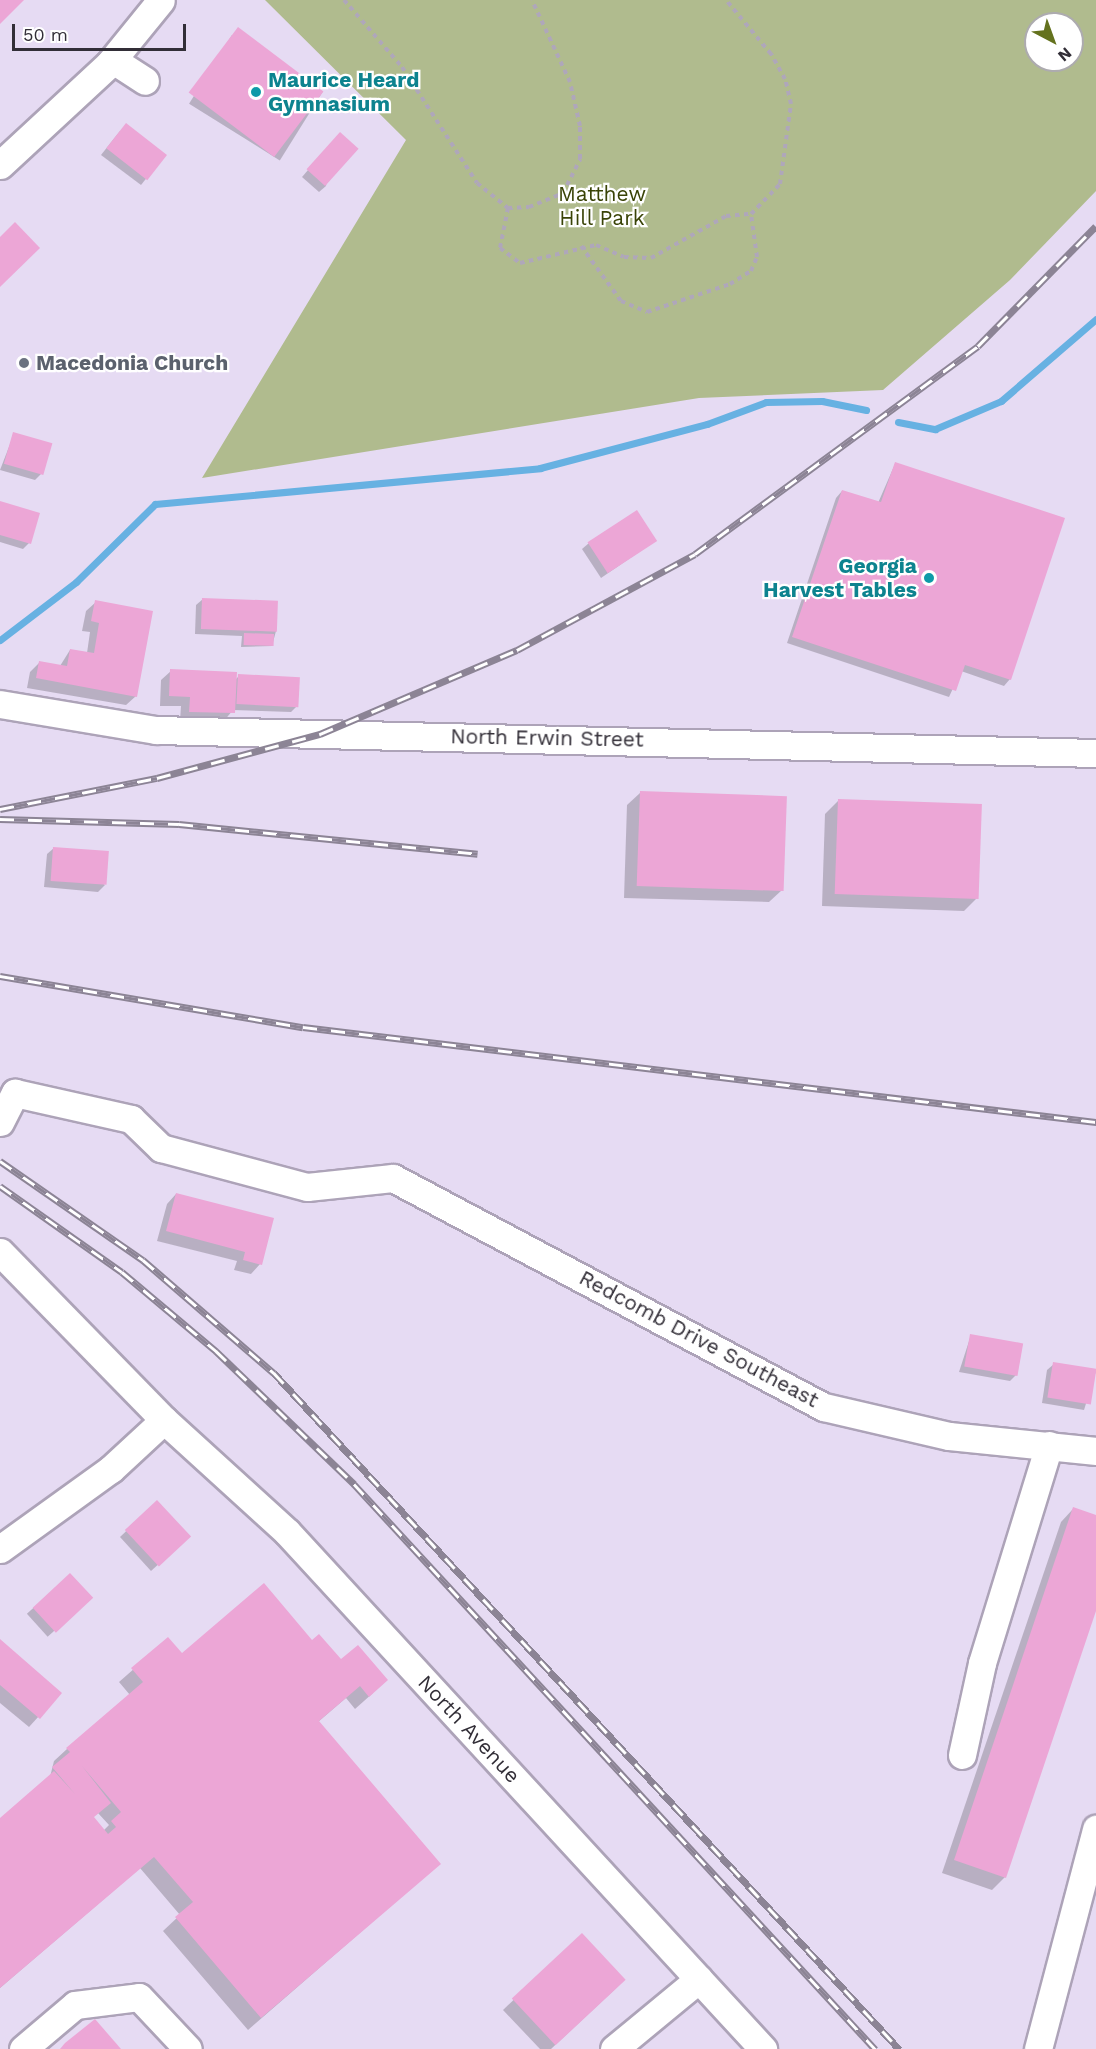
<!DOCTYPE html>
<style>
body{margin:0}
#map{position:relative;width:1096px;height:2049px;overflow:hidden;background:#e6dbf3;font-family:"Work Sans",sans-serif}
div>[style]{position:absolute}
.green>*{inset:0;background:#b0bb8e}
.shadow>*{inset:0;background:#0003;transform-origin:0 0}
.stream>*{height:7px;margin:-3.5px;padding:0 3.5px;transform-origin:3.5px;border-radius:3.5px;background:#67b1e2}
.building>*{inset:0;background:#eca6d6;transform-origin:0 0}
.path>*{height:4px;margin-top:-2px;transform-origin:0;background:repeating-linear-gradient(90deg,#afa7ba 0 4.5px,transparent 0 9px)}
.roads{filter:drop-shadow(2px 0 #ada3b8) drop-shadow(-2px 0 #ada3b8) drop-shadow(0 2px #ada3b8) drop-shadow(0 -2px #ada3b8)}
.minor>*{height:27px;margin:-13.5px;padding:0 13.5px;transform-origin:13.5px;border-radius:13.5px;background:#fff}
.rail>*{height:7px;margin-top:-3.5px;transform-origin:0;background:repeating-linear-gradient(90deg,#fff 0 14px,#8c8495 0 28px);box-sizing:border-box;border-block:2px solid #8c8495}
.dots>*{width:16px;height:16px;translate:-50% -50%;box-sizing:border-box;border:3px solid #fff;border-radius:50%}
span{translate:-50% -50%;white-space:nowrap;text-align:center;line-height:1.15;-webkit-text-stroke:4.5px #fff;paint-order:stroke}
.culture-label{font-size:21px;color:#0d838f;font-weight:700}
.left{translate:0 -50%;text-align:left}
.right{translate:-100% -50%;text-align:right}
.park-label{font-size:21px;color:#394306}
.worship-label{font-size:21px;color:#5b616d;font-weight:700}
.street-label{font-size:21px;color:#322e37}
.north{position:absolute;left:1024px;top:12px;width:60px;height:60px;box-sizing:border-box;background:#fff;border:2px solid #adabaf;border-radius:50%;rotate:139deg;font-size:16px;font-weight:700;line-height:24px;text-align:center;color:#322e37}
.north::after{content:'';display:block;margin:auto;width:21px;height:27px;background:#64721e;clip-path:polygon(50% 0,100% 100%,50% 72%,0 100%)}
.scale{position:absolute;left:12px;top:24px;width:174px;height:27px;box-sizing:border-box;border:3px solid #322e37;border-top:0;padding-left:8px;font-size:18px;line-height:21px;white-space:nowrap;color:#322e37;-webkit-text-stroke:4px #fff;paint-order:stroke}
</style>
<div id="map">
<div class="green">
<div style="clip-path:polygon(evenodd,265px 0,1096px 0,1096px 191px,1010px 280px,883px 390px,699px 398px,202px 478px,406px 140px,265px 0,1036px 24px,1072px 24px,1072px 60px,1036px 60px,1036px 24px)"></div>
</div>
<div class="shadow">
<div style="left:232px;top:35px;width:107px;height:81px;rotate:32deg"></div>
<div style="clip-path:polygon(120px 131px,165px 155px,141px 185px,101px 155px)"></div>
<div style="clip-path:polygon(334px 140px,326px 186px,319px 192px,302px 177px)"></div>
<div style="clip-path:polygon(14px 434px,41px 474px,35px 480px,0 470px)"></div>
<div style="clip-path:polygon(895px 464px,1010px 679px,1004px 686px,961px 671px,949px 697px,787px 643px,836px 498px,842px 491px,878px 503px)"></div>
<div style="clip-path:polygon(0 503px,29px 543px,23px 549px,0 542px)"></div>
<div style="clip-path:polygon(655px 541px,601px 578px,582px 549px,589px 543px)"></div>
<div style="clip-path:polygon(203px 599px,276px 631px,272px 646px,241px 647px,242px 636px,195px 634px,196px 605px)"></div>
<div style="clip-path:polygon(96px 602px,136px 696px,126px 705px,27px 688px,30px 672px,39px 663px,60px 666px,70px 650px,87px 653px,90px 632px,82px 631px,86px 611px)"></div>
<div style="clip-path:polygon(171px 671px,235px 680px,239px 676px,297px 706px,291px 712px,233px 710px,223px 722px,180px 721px,181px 706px,160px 706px,161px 680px)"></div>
<div style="clip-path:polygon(640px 793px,782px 890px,769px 902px,624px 898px,627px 805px)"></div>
<div style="clip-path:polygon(838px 801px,977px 898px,964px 911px,822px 906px,825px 814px)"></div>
<div style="clip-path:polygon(54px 848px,105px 885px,98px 892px,44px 887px,47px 854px)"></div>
<div style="clip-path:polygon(176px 1194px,260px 1264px,251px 1274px,234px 1270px,237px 1261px,157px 1241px,167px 1204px)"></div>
<div style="clip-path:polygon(971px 1335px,1016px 1375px,1010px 1381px,959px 1372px)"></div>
<div style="clip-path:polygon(1054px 1364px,1096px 1371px,1084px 1410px,1042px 1403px,1047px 1370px)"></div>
<div style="clip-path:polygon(157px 1502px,183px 1542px,151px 1571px,120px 1537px)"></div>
<div style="clip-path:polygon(1073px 1509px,1096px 1516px,1096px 1606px,1005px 1877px,992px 1890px,942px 1873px,1061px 1522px)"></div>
<div style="left:70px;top:1575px;width:31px;height:58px;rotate:48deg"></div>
<div style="clip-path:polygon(evenodd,168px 1639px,182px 1655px,312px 1642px,341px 1661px,373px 1693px,355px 1709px,346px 1698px,318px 1722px,439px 1864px,248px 2030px,163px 1931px,180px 1915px,140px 1868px,0 1988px,0 1820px,50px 1777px,54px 1761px,67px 1749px,130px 1695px,119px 1682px,168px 1639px,98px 1813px,109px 1825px,103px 1831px,92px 1818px,98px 1813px)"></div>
<div style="clip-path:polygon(0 1641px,60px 1693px,29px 1727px,0 1703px)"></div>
<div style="clip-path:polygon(582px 1935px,614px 1990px,551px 2049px,540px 2049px,503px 2010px)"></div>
</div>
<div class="stream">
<div style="left:898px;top:422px;width:38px;rotate:11deg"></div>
<div style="left:935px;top:429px;width:72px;rotate:-23deg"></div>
<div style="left:1001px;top:401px;width:125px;rotate:-40.8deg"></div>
<div style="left:0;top:640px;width:96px;rotate:-37.3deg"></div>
<div style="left:76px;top:582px;width:111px;rotate:-44.6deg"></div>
<div style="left:155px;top:504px;width:387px;rotate:-5.3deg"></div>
<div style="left:540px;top:468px;width:173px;rotate:-14.8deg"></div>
<div style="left:707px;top:424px;width:63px;rotate:-20.4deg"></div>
<div style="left:766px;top:402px;width:56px;rotate:-1deg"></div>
<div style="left:822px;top:401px;width:45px;rotate:11.6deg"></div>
</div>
<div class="building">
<div style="clip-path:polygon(0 0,24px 0,0 24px)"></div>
<div style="left:238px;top:27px;width:107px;height:82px;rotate:37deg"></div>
<div style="left:126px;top:123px;width:52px;height:32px;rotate:38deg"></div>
<div style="left:340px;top:132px;width:25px;height:50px;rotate:42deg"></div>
<div style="clip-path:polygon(15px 222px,40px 248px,0 287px,0 237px)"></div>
<div style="left:13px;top:432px;width:41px;height:33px;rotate:16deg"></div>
<div style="clip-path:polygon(895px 462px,1065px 518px,1011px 680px,965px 665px,956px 691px,792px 637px,842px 490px,881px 502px)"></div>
<div style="clip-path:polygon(0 501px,40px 513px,31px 544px,0 535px)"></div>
<div style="left:637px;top:510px;width:37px;height:59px;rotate:57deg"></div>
<div style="left:202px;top:598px;width:76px;height:31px;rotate:2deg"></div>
<div style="clip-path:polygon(95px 600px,153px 611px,137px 697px,36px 678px,39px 661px,67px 666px,70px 649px,94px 653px,99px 623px,91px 621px)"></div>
<div style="left:244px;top:633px;width:30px;height:12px;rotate:2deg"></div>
<div style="clip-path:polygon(170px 669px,237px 672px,235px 713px,189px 712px,190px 697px,169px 696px)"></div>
<div style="left:238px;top:674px;width:62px;height:30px;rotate:3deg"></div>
<div style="left:640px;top:791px;width:147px;height:95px;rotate:2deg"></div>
<div style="left:838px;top:799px;width:144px;height:95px;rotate:2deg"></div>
<div style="left:53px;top:847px;width:56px;height:34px;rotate:4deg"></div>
<div style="clip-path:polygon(176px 1193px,274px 1218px,262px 1265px,243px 1260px,245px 1252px,166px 1231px)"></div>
<div style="left:970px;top:1334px;width:54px;height:33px;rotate:10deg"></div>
<div style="left:1053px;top:1362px;width:44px;height:36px;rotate:9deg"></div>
<div style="left:157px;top:1500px;width:50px;height:44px;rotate:47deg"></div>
<div style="clip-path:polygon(1073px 1507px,1096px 1515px,1096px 1611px,1006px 1878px,954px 1860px)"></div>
<div style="left:70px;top:1573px;width:34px;height:51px;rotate:47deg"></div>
<div style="clip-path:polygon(evenodd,264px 1583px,312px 1640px,319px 1634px,341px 1659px,358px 1645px,388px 1680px,369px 1697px,360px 1686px,319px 1721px,441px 1864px,261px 2018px,175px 1917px,193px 1902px,154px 1857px,0 1988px,0 1818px,54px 1771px,75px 1794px,52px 1767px,70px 1752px,66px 1748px,143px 1682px,131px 1668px,168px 1637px,182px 1653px,264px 1583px,82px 1766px,121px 1812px,111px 1821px,116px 1827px,108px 1834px,94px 1817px,111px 1803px,82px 1766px)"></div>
<div style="clip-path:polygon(0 1639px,62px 1693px,40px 1719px,0 1685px)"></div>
<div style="left:582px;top:1933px;width:64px;height:96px;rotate:47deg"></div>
<div style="clip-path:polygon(95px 2019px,121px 2049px,60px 2049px,65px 2043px)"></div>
</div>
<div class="path">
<div style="left:344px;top:0;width:89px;rotate:49.1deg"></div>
<div style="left:402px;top:67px;width:138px;rotate:57.1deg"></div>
<div style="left:477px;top:183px;width:40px;rotate:39deg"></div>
<div style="left:508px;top:208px;width:21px;rotate:-3deg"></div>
<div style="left:529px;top:207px;width:37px;rotate:-22deg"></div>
<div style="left:563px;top:193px;width:38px;rotate:-63deg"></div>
<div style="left:580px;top:159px;width:33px;rotate:-90deg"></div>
<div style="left:580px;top:126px;width:45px;rotate:-102.8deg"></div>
<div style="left:570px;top:82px;width:90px;rotate:-114.9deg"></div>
<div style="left:508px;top:208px;width:41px;rotate:101.3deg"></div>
<div style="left:500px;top:248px;width:25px;rotate:37deg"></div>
<div style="left:520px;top:263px;width:78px;rotate:-13.3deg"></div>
<div style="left:596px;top:245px;width:30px;rotate:23deg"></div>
<div style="left:624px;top:257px;width:27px;rotate:2deg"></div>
<div style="left:651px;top:258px;width:86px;rotate:-29.2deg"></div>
<div style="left:726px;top:216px;width:25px;rotate:-5deg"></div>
<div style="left:581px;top:246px;width:68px;rotate:54deg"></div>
<div style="left:621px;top:301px;width:28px;rotate:23deg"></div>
<div style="left:647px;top:312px;width:88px;rotate:-18.6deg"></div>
<div style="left:730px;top:284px;width:25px;rotate:-32deg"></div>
<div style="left:751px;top:271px;width:15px;rotate:-67deg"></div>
<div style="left:757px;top:257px;width:43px;rotate:-97.9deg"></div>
<div style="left:751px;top:214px;width:42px;rotate:-46deg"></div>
<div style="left:780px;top:184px;width:81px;rotate:-82.2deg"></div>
<div style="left:791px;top:104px;width:26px;rotate:-103deg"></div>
<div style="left:785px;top:79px;width:29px;rotate:-119deg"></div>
<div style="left:771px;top:54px;width:70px;rotate:-129.8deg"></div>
</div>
<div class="roads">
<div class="minor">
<div style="left:113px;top:60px;width:38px;rotate:33deg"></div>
<div style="left:0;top:165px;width:149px;rotate:-42.8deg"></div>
<div style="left:109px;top:64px;width:82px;rotate:-50.9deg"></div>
<div style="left:0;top:704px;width:158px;rotate:9.5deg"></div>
<div style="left:156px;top:730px;width:940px;rotate:1.4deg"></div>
<div style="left:0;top:1122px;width:33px;rotate:-63deg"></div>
<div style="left:15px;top:1093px;width:119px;rotate:12.6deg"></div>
<div style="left:131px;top:1119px;width:42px;rotate:44deg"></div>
<div style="left:161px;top:1148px;width:151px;rotate:15deg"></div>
<div style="left:307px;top:1187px;width:86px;rotate:-6deg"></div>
<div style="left:393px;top:1178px;width:488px;rotate:28deg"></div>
<div style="left:824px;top:1407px;width:128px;rotate:13.1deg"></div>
<div style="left:949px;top:1436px;width:148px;rotate:5.8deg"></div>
<div style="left:0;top:1252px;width:235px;rotate:45.7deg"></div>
<div style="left:164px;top:1420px;width:166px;rotate:42.3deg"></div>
<div style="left:287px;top:1532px;width:703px;rotate:47.36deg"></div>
<div style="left:0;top:1549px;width:137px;rotate:-35.8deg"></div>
<div style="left:111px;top:1469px;width:72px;rotate:-42.8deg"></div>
<div style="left:962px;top:1755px;width:94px;rotate:-77.7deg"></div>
<div style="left:982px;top:1663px;width:228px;rotate:-72.9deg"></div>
<div style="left:23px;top:2049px;width:68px;rotate:-40.2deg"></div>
<div style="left:75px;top:2005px;width:64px;rotate:-7.1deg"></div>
<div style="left:139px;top:1997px;width:71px;rotate:46.7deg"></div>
<div style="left:614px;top:2049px;width:110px;rotate:-39.5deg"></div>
<div style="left:1038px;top:2049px;width:228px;rotate:-75.2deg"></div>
</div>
</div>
<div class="rail">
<div style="left:0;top:809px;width:160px;rotate:-11.2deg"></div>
<div style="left:157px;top:778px;width:169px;rotate:-15.1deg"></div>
<div style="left:320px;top:734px;width:214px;rotate:-23.1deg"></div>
<div style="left:517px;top:650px;width:202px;rotate:-28.3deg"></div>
<div style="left:695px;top:554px;width:351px;rotate:-36.3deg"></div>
<div style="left:978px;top:346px;width:168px;rotate:-45.5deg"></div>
<div style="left:0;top:819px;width:179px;rotate:1.6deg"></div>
<div style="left:179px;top:824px;width:300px;rotate:5.7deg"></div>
<div style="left:0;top:976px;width:307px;rotate:9.6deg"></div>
<div style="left:303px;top:1027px;width:799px;rotate:6.83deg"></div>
<div style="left:0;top:1161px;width:174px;rotate:34.7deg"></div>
<div style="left:143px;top:1260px;width:173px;rotate:40.8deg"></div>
<div style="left:274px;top:1373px;width:921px;rotate:47.24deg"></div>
<div style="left:0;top:1186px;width:149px;rotate:35.2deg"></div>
<div style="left:122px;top:1272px;width:123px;rotate:40deg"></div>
<div style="left:216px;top:1351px;width:192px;rotate:43.9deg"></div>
<div style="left:354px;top:1484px;width:769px;rotate:47.32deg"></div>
</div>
<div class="dots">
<div style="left:256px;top:92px;background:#0f9aa8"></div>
<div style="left:24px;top:363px;background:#6b7280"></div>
<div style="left:929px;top:578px;background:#0f9aa8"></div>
</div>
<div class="culture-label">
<span class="left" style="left:268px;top:92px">Maurice Heard<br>Gymnasium</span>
<span class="right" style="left:917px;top:578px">Georgia<br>Harvest Tables</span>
</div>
<div class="park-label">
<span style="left:602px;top:206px">Matthew<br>Hill Park</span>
</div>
<div class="worship-label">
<span class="left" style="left:36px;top:363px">Macedonia Church</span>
</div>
<div class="street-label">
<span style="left:547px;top:738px;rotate:1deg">North Erwin Street</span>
<span style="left:699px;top:1339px;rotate:28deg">Redcomb Drive Southeast</span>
<span style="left:469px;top:1729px;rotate:47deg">North Avenue</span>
</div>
<div class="north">N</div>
<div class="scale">50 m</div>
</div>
